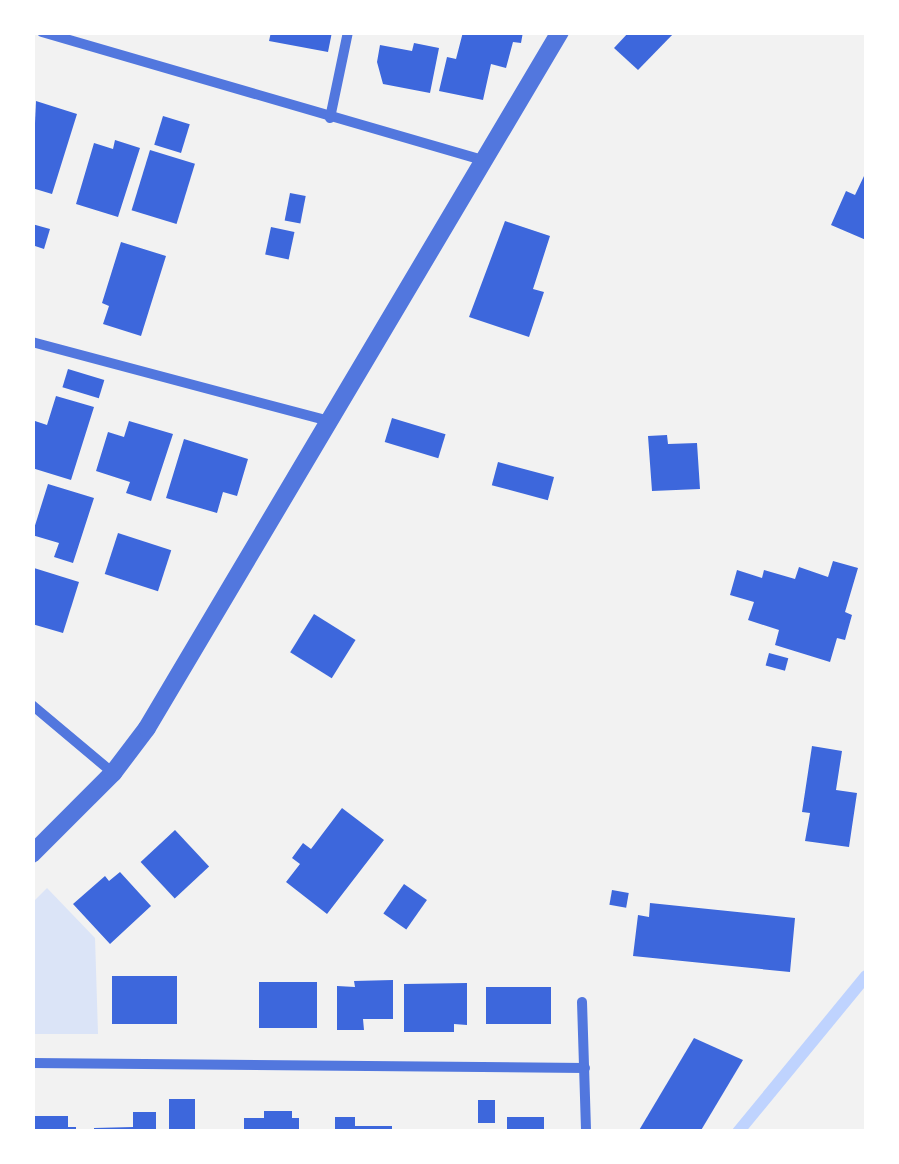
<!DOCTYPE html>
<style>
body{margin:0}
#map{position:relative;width:899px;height:1164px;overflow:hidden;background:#f2f2f2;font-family:Lato,sans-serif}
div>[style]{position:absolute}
.green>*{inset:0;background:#dbe4f7}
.stream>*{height:12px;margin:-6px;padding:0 6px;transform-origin:6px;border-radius:6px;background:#bfd3fe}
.building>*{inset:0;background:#3d67dc;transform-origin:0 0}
.minor>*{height:10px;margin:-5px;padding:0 5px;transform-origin:5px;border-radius:5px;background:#5277de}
.tertiary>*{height:18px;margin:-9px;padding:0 9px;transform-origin:9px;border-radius:9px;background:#5277de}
span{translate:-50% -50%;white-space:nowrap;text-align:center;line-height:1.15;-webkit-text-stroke:10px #fff;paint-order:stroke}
.frame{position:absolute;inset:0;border:35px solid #fff;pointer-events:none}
</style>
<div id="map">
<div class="green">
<div style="clip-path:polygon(47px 888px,95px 938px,98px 1034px,33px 1034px,33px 902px)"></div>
</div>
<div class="stream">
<div style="left:738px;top:1132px;width:202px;rotate:-50.6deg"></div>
</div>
<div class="building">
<div style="clip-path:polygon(271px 32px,332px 32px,328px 52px,269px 41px)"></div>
<div style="clip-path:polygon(463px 32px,523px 32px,521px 43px,513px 42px,506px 68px,491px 64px,483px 100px,439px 91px,447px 57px,456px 59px)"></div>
<div style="clip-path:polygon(629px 32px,675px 32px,638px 70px,614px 48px)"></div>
<div style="clip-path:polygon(414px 43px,439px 48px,430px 93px,383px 84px,377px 62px,380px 45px,412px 51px)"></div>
<div style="clip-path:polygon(36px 101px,77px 114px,52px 194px,32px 188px)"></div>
<div style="left:163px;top:116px;width:28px;height:30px;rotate:17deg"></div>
<div style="clip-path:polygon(115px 140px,140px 148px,118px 217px,76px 204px,94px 143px,113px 149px)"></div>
<div style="left:150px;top:150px;width:47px;height:63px;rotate:17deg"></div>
<div style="clip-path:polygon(864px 176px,866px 177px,866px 240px,831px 225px,846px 191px,855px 195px)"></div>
<div style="left:290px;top:193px;width:16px;height:28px;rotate:11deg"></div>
<div style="clip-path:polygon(505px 221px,550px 236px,533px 289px,544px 292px,529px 337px,469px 317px)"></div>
<div style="clip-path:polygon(32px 224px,50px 229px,44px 249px,32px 245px)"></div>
<div style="left:271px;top:227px;width:24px;height:28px;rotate:12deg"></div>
<div style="clip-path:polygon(121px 242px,166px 256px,141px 336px,103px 324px,109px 306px,102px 303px)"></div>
<div style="left:68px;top:369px;width:38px;height:19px;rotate:17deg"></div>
<div style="clip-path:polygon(56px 396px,94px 407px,71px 480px,32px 468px,32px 420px,47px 425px)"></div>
<div style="left:392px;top:418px;width:56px;height:25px;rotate:17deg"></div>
<div style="clip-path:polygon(129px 421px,173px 434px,151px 501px,126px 493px,130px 482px,96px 471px,108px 432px,124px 437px)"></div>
<div style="clip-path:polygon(667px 435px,668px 444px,697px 443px,700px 489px,652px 491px,648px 436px)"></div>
<div style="clip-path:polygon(184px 439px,248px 459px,237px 496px,223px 492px,217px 513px,166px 498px)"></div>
<div style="left:498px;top:462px;width:58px;height:24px;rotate:15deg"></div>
<div style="clip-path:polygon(48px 484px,94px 498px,73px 563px,54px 557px,59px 543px,32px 535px)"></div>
<div style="left:118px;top:533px;width:56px;height:43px;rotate:18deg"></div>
<div style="clip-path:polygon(833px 561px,858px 568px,845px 612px,852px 615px,845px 640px,837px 638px,830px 662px,775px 645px,779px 630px,748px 620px,754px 602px,730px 595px,737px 570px,762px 578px,764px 570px,795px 579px,799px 567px,828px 577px)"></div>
<div style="clip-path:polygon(34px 568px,79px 582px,63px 633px,32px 624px)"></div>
<div style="left:314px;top:614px;width:49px;height:45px;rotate:32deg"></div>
<div style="left:769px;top:653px;width:20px;height:13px;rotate:15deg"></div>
<div style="clip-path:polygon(812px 746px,842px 751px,836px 790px,857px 793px,849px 847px,805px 841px,810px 813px,802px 812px)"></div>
<div style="clip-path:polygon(342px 808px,384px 840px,327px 914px,286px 882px,300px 864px,292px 858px,303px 843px,311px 849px)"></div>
<div style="left:175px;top:830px;width:50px;height:47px;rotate:47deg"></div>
<div style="clip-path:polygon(120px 872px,151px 906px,110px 944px,73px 904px,105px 876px,109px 881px)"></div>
<div style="left:404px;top:884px;width:28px;height:36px;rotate:35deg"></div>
<div style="left:612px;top:890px;width:17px;height:15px;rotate:10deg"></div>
<div style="clip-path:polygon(650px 903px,795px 918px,790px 972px,633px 956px,638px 915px,649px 917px)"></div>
<div style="left:112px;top:976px;width:65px;height:48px"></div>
<div style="clip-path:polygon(393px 980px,393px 1019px,363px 1019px,364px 1030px,337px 1030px,337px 986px,355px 987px,354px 981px)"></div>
<div style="left:259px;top:982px;width:58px;height:46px"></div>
<div style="clip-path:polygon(467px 983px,467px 1025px,454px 1024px,454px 1032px,404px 1032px,404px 984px)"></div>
<div style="left:551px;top:987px;width:37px;height:65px;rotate:90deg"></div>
<div style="clip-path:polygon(694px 1038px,743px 1060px,700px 1132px,638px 1132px)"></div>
<div style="left:169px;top:1099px;width:26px;height:33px"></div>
<div style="left:478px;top:1100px;width:17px;height:23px"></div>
<div style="clip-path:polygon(264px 1111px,292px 1111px,292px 1118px,299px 1118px,299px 1132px,244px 1132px,244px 1118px,264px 1118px)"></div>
<div style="clip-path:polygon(133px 1112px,156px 1112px,156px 1132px,94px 1132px,94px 1128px,133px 1127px)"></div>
<div style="clip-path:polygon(32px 1116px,68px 1116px,68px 1127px,76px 1127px,76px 1132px,32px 1132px)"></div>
<div style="clip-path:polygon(335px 1117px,355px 1117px,355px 1126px,392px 1126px,392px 1132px,335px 1132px)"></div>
<div style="left:507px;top:1117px;width:37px;height:15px"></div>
</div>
<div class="minor">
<div style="left:42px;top:32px;width:460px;rotate:16.2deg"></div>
<div style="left:330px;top:118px;width:88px;rotate:-78.2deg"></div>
<div style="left:32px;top:342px;width:307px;rotate:14.9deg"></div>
<div style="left:32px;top:705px;width:106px;rotate:40deg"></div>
<div style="left:582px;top:1002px;width:130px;rotate:88.2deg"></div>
<div style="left:32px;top:1063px;width:553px;rotate:0.52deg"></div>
</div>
<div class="tertiary">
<div style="left:32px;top:854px;width:115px;rotate:-45deg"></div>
<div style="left:113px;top:773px;width:56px;rotate:-52.9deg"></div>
<div style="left:147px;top:728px;width:809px;rotate:-59.32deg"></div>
</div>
<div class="frame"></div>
</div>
